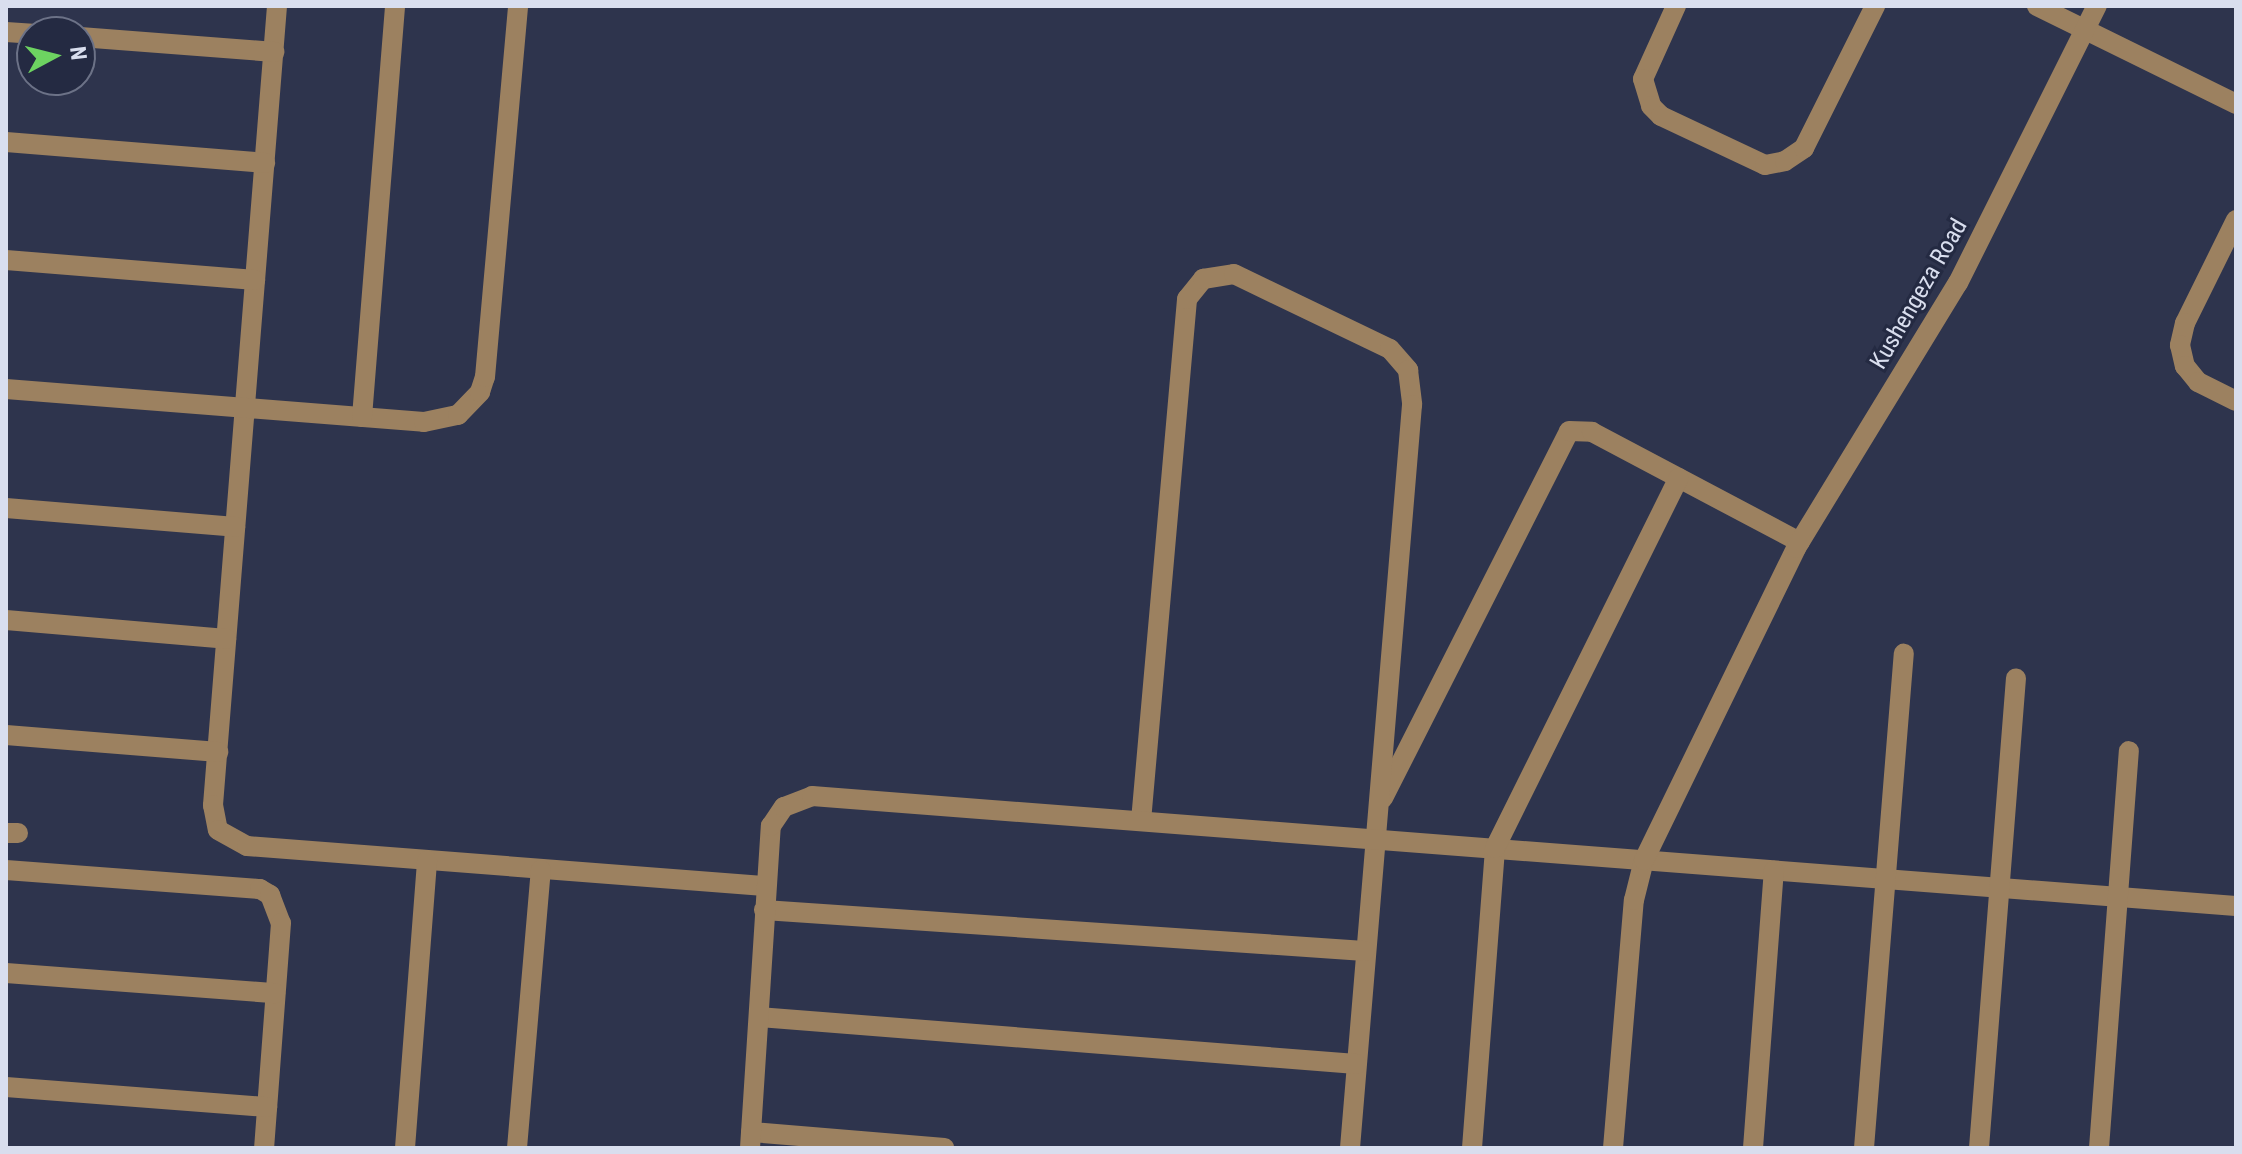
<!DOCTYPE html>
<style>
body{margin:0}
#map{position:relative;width:2242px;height:1154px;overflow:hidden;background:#2e344d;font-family:"Roboto Condensed",sans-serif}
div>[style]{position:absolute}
.minor>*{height:20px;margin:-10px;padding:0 10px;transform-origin:10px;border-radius:10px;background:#9c8160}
span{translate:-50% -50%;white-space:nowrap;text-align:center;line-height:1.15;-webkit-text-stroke:6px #242a42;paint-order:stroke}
.street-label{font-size:24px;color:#d9deee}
.frame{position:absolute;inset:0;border:8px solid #d9deee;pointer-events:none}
.north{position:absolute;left:16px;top:16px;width:80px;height:80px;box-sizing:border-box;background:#242a42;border:2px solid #6c7287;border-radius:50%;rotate:83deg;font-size:22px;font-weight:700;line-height:32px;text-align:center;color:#d9deee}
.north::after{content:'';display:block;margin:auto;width:28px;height:36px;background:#6dd361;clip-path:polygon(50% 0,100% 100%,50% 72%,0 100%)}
</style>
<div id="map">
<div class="minor">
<div style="left:277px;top:6px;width:802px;rotate:94.58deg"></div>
<div style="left:213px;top:805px;width:25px;rotate:79deg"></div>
<div style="left:218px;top:830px;width:33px;rotate:29deg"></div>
<div style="left:247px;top:846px;width:519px;rotate:4.42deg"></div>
<div style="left:1676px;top:6px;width:80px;rotate:114.3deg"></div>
<div style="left:1643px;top:79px;width:28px;rotate:73deg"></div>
<div style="left:1651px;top:106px;width:14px;rotate:45deg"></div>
<div style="left:1661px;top:116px;width:115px;rotate:25.2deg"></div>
<div style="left:1765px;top:165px;width:20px;rotate:-11deg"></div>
<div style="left:1785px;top:161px;width:23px;rotate:-34deg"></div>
<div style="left:1804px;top:148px;width:159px;rotate:-63.4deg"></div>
<div style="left:2037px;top:6px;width:222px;rotate:26.2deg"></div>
<div style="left:6px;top:32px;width:26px;rotate:4deg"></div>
<div style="left:80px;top:37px;width:195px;rotate:4.4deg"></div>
<div style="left:6px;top:142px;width:260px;rotate:4.6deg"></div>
<div style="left:2236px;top:220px;width:115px;rotate:116.3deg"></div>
<div style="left:2185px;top:323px;width:23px;rotate:103deg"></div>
<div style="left:2180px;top:345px;width:22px;rotate:77deg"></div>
<div style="left:2185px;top:366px;width:21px;rotate:51deg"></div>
<div style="left:2198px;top:382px;width:42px;rotate:26.6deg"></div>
<div style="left:6px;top:260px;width:250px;rotate:4.6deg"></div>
<div style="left:6px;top:389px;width:419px;rotate:4.5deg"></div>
<div style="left:424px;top:422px;width:35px;rotate:-12deg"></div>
<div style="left:458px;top:415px;width:32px;rotate:-46deg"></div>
<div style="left:480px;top:392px;width:16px;rotate:-72deg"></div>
<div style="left:485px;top:377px;width:372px;rotate:-84.9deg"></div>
<div style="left:362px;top:417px;width:412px;rotate:-85.4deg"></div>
<div style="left:6px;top:508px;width:230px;rotate:4.7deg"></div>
<div style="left:6px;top:620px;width:221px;rotate:4.9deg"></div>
<div style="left:6px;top:735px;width:213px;rotate:4.6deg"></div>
<div style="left:1383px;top:798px;width:411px;rotate:-63.1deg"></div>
<div style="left:1569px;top:431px;width:23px;rotate:2deg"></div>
<div style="left:1592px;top:432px;width:235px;rotate:27.9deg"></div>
<div style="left:1141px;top:821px;width:524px;rotate:-84.96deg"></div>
<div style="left:1187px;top:299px;width:26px;rotate:-51deg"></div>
<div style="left:1203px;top:279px;width:31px;rotate:-9deg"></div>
<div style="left:1234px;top:274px;width:173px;rotate:25.7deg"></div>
<div style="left:1390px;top:349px;width:28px;rotate:49deg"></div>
<div style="left:1408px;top:370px;width:35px;rotate:83deg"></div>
<div style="left:1412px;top:405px;width:746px;rotate:94.77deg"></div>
<div style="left:6px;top:833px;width:12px"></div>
<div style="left:6px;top:870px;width:255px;rotate:4.3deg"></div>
<div style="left:260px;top:889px;width:12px;rotate:31deg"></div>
<div style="left:270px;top:895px;width:30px;rotate:69deg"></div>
<div style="left:281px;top:923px;width:226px;rotate:94.3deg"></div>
<div style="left:764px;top:910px;width:602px;rotate:3.9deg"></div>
<div style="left:6px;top:973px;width:270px;rotate:4.3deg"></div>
<div style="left:760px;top:1017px;width:598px;rotate:4.51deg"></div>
<div style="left:6px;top:1087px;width:262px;rotate:4.4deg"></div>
<div style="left:751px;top:1132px;width:194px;rotate:4.7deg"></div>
<div style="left:405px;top:1148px;width:288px;rotate:-85.6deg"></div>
<div style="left:517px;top:1148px;width:279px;rotate:-85.1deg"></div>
<div style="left:750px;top:1148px;width:323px;rotate:-86.3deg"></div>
<div style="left:771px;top:826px;width:23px;rotate:-56deg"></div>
<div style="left:784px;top:807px;width:30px;rotate:-21deg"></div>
<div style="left:812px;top:796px;width:1428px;rotate:4.42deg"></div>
<div style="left:1472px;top:1148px;width:301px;rotate:-85.6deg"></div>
<div style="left:1495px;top:848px;width:413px;rotate:-63.6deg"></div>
<div style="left:1613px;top:1148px;width:249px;rotate:-85.2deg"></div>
<div style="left:1634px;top:900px;width:41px;rotate:-76deg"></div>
<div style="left:1644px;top:860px;width:347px;rotate:-64deg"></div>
<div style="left:1796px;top:548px;width:311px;rotate:-58.6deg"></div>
<div style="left:1958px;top:283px;width:310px;rotate:-63.4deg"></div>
<div style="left:1753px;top:1148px;width:278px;rotate:-85.7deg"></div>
<div style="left:1864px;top:1148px;width:496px;rotate:-85.4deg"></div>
<div style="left:1979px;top:1148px;width:471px;rotate:-85.5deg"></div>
<div style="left:2099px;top:1148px;width:398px;rotate:-85.7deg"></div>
</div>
<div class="street-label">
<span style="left:1919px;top:294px;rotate:-60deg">Kushengeza Road</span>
</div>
<div class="frame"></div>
<div class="north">N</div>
</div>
